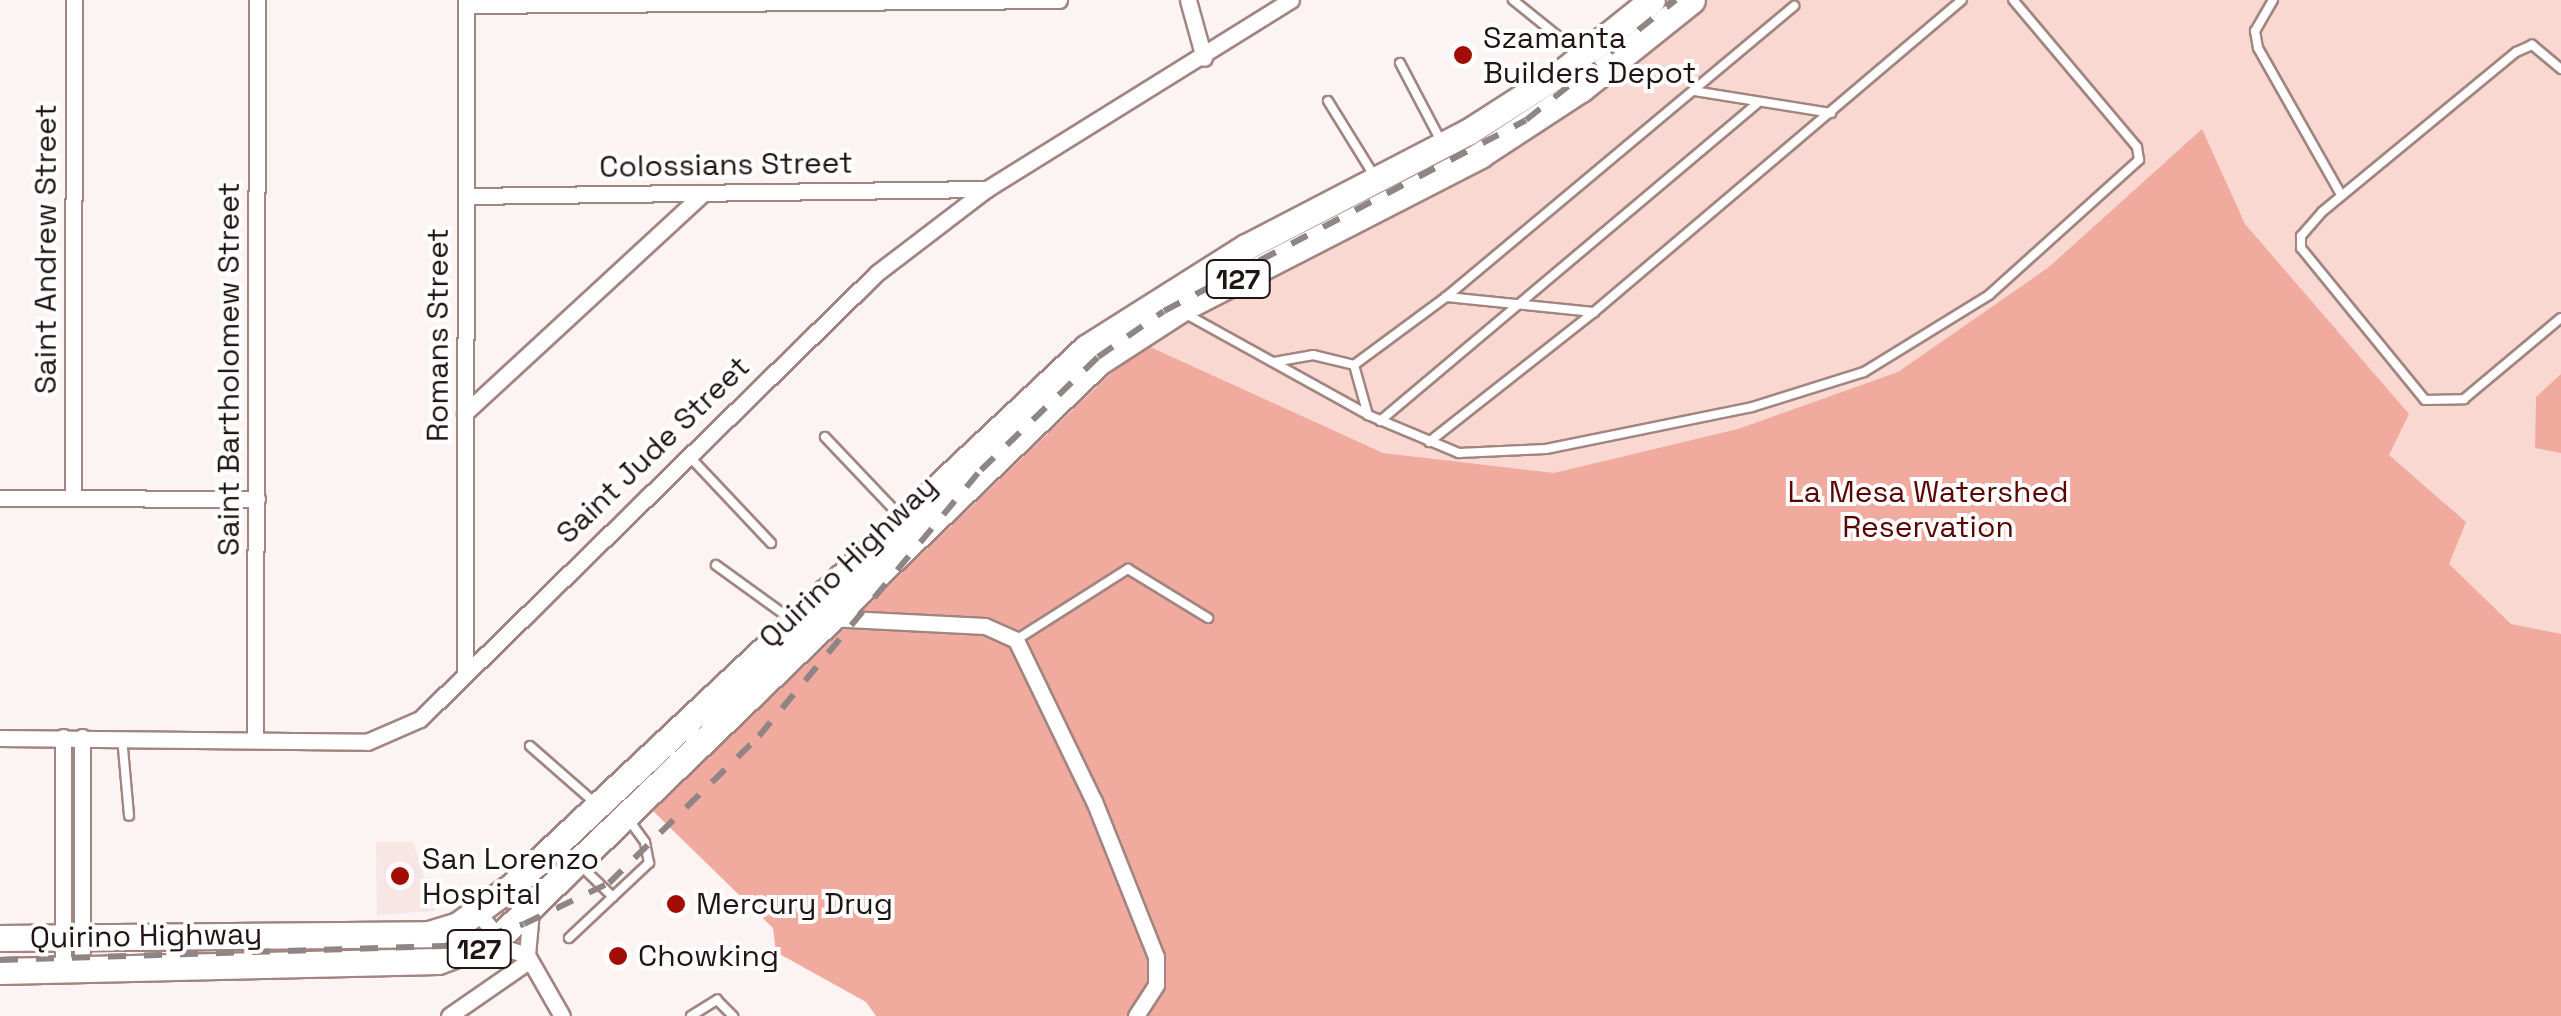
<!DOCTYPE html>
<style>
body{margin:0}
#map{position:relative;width:2561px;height:1016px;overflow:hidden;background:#fbf4f3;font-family:"Space Grotesk",sans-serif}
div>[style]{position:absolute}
.built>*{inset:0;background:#f7e6e3}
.green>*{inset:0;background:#fad8d2}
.forest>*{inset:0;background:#f1aa9e}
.roads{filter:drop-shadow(2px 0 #a28580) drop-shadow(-2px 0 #a28580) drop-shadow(0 2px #a28580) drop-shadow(0 -2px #a28580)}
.lane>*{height:8px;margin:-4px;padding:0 4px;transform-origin:4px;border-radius:4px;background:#fff}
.street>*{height:15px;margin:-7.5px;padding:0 7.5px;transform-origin:7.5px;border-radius:7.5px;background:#fff}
.primary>*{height:25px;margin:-12.5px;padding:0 12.5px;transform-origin:12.5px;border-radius:12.5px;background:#fff}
.rail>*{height:6px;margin-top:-3px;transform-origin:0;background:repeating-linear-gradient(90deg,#8e8584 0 18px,transparent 0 36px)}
.dots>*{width:28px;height:28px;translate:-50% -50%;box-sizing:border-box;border:5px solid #fff;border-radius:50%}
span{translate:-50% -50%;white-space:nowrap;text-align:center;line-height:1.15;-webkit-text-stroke:8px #fff;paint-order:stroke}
.shield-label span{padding:2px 8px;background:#fff;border:2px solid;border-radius:8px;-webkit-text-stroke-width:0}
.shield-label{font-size:28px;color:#201513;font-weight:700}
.poi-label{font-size:30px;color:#201513}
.left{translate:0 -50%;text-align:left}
.street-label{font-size:30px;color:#201513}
.park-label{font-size:30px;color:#5a0502}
</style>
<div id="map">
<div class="built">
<div style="clip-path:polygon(376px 842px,413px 842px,435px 911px,377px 915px)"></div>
</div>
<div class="green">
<div style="clip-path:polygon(1692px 0,2561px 0,2561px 1016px,972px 617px,832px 623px,1099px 362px,1480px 155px)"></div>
</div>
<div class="forest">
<div style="clip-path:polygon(2202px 129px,2245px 224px,2409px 414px,2389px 455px,2466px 522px,2449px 564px,2511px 624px,2561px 634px,2561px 1016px,876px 1016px,866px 1002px,776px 952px,773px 928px,653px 811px,1122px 363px,1148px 346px,1383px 453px,1554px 473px,1738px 429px,1898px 372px,2049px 267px)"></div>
<div style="clip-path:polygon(2561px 374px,2561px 453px,2535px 448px,2536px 397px)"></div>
</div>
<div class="roads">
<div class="lane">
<div style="left:1513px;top:0;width:85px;rotate:38.8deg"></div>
<div style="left:2273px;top:0;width:36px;rotate:120deg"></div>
<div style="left:2255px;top:31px;width:17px;rotate:80deg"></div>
<div style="left:2258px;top:48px;width:169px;rotate:60.5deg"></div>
<div style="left:1400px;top:63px;width:90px;rotate:62.3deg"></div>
<div style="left:2561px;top:69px;width:38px;rotate:-140deg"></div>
<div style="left:2532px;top:45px;width:17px;rotate:156deg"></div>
<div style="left:2516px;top:52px;width:251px;rotate:140.5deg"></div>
<div style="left:2322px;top:212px;width:32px;rotate:131deg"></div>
<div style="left:2301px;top:236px;width:12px;rotate:90deg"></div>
<div style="left:2301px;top:248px;width:196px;rotate:50.8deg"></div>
<div style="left:2425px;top:400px;width:39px;rotate:-1deg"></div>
<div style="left:2464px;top:399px;width:126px;rotate:-39.9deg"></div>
<div style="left:1694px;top:91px;width:139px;rotate:9.1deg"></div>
<div style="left:1328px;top:101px;width:86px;rotate:58.3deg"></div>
<div style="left:1446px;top:297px;width:149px;rotate:5.8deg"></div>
<div style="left:1186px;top:314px;width:208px;rotate:29deg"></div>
<div style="left:1368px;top:415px;width:99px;rotate:22.7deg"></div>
<div style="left:1459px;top:453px;width:87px;rotate:-2.6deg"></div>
<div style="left:1546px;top:449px;width:210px;rotate:-11.5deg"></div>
<div style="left:1752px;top:407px;width:117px;rotate:-17.4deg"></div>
<div style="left:1864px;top:372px;width:147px;rotate:-31.6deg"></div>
<div style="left:1989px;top:295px;width:202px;rotate:-42deg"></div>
<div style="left:2139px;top:160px;width:13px;rotate:-99deg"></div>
<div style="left:2137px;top:147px;width:192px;rotate:-130.1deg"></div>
<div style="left:1274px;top:362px;width:40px;rotate:-10deg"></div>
<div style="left:1313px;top:355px;width:42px;rotate:13.7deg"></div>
<div style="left:1354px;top:365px;width:114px;rotate:-36.5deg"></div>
<div style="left:1446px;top:297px;width:454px;rotate:-39.9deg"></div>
<div style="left:1354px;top:365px;width:52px;rotate:74.4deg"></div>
<div style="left:1380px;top:421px;width:493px;rotate:-40.1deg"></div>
<div style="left:825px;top:437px;width:110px;rotate:46.5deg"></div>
<div style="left:1429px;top:442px;width:210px;rotate:-38.2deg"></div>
<div style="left:1594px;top:312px;width:482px;rotate:-40.3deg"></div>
<div style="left:688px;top:455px;width:121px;rotate:46.7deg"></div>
<div style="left:716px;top:565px;width:94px;rotate:35.9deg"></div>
<div style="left:1016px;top:640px;width:133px;rotate:-32.4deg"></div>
<div style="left:1128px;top:569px;width:94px;rotate:31.5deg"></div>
<div style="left:122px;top:737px;width:79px;rotate:84.9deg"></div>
<div style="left:530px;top:746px;width:85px;rotate:41.2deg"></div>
<div style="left:580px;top:865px;width:46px;rotate:44.1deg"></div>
<div style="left:569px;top:938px;width:110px;rotate:-43.2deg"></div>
<div style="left:649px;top:863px;width:21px;rotate:-101deg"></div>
<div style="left:645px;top:842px;width:29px;rotate:-126deg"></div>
<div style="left:691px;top:1016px;width:31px;rotate:-32deg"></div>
<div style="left:717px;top:1000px;width:23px;rotate:45deg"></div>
</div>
<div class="street">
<div style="left:1188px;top:0;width:60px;rotate:74.6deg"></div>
<div style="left:466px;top:5px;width:593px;rotate:-0.48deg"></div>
<div style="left:466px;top:196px;width:521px;rotate:-0.77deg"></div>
<div style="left:465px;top:413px;width:324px;rotate:-42.7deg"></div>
<div style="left:0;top:498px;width:257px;rotate:0.2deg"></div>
<div style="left:73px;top:498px;width:498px;rotate:-89.9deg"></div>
<div style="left:828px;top:618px;width:157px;rotate:2.9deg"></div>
<div style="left:985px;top:626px;width:34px;rotate:24deg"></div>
<div style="left:1016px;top:640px;width:179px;rotate:64.2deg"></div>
<div style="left:1094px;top:801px;width:168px;rotate:68.3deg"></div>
<div style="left:1156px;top:957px;width:28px;rotate:90deg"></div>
<div style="left:1156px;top:985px;width:37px;rotate:123deg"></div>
<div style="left:465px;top:671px;width:671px;rotate:-89.91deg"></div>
<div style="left:63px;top:737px;width:233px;rotate:90deg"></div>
<div style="left:82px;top:737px;width:233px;rotate:90deg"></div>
<div style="left:0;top:738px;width:367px;rotate:0.6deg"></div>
<div style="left:367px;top:742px;width:58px;rotate:-23.5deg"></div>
<div style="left:420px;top:719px;width:639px;rotate:-44.3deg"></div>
<div style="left:877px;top:273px;width:138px;rotate:-37.4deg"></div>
<div style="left:987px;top:189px;width:358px;rotate:-31.9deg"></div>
<div style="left:255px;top:738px;width:738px;rotate:-89.84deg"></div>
<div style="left:479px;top:914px;width:45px;rotate:50.4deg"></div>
<div style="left:508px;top:949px;width:20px;rotate:18deg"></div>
<div style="left:527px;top:955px;width:70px;rotate:60.2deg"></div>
<div style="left:527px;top:955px;width:44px;rotate:-84.8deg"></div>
<div style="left:449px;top:1016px;width:98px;rotate:-34.7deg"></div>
</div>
<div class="primary">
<div style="left:0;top:938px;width:429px;rotate:-0.5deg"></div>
<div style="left:429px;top:934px;width:30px;rotate:-17deg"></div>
<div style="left:458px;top:925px;width:67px;rotate:-35.8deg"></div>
<div style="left:512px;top:886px;width:787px;rotate:-43.15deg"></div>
<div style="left:1086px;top:348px;width:189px;rotate:-32.3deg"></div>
<div style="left:1246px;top:247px;width:250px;rotate:-27.4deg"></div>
<div style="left:1468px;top:132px;width:117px;rotate:-32.7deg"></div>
<div style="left:1566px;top:69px;width:110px;rotate:-38.7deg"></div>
<div style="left:0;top:971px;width:438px;rotate:-1.3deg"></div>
<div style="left:438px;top:961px;width:63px;rotate:-20.4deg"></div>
<div style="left:497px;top:939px;width:834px;rotate:-43.79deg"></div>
<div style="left:1099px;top:362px;width:95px;rotate:-33deg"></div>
<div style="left:1179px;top:310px;width:339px;rotate:-27.2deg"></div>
<div style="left:1480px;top:155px;width:121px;rotate:-33.2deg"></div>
<div style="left:1581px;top:89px;width:142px;rotate:-38.7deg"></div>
</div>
</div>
<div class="rail">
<div style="left:0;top:960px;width:451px;rotate:-1.8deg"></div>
<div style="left:451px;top:946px;width:76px;rotate:-16.8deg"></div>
<div style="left:524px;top:924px;width:94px;rotate:-25.8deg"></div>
<div style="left:609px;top:883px;width:210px;rotate:-44.4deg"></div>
<div style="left:759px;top:736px;width:346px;rotate:-50.2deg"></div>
<div style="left:981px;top:470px;width:163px;rotate:-44deg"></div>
<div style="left:1098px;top:357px;width:80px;rotate:-34.9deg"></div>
<div style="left:1164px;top:311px;width:409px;rotate:-27.8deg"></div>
<div style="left:1526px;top:120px;width:192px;rotate:-38.7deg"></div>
</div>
<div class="dots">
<div style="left:1463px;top:55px;background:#a30d03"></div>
<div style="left:400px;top:876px;background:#a30d03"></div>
<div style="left:676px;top:904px;background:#a30d03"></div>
<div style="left:618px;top:956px;background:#a30d03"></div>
</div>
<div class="shield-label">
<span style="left:1238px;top:279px">127</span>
<span style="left:479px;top:949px">127</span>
</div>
<div class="poi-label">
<span class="left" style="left:1483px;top:55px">Szamanta<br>Builders Depot</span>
<span class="left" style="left:422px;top:876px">San Lorenzo<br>Hospital</span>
<span class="left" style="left:696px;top:904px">Mercury Drug</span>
<span class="left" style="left:638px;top:956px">Chowking</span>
</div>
<div class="street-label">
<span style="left:726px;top:165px;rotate:-1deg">Colossians Street</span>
<span style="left:46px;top:249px;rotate:-90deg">Saint Andrew Street</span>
<span style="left:438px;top:335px;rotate:-90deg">Romans Street</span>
<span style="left:229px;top:369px;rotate:-90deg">Saint Bartholomew Street</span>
<span style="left:653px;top:450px;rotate:-44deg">Saint Jude Street</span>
<span style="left:848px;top:562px;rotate:-44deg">Quirino Highway</span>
<span style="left:146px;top:936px;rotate:-1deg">Quirino Highway</span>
</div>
<div class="park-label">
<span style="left:1928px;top:509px">La Mesa Watershed<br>Reservation</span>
</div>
</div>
